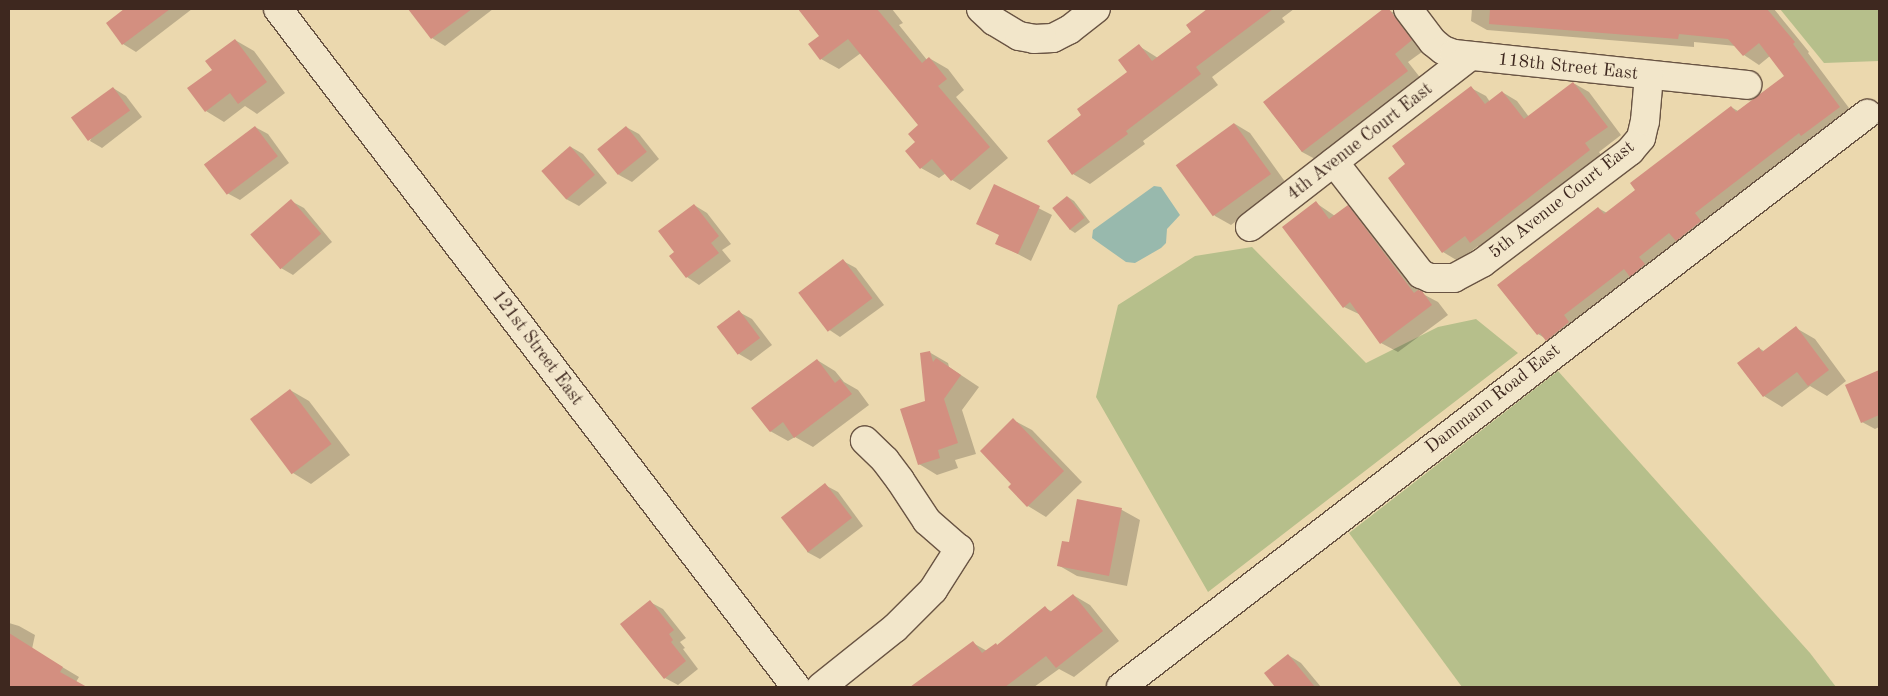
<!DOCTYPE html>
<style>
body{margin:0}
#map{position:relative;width:1888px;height:696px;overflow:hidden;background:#ebd8ae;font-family:"Old Standard TT",serif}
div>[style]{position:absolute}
.green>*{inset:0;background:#b6bf8b}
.water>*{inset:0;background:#98b9ad}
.shadow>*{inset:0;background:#0003}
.building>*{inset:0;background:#d38f80;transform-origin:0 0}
.roads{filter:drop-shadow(1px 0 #695443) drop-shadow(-1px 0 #695443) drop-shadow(0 1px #695443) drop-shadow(0 -1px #695443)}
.minor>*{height:28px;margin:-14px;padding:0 14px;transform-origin:14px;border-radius:14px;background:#f2e6ca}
span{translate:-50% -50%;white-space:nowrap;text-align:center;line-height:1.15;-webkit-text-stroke:4px #f2e6ca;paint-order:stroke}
.street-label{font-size:18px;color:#3e281f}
.frame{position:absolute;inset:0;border:10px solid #3e281f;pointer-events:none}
</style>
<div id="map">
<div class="green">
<div style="clip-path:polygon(1780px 9px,1879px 9px,1879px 61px,1824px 63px)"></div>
<div style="clip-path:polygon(1252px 247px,1366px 363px,1438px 327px,1476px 319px,1518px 353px,1208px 592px,1096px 397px,1118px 305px,1195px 256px)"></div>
<div style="clip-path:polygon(1558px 371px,1810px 653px,1836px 687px,1462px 687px,1349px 533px)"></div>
</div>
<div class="water">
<div style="clip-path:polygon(1154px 186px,1161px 187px,1180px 215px,1167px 229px,1166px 243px,1161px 248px,1135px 263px,1126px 262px,1092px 238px,1093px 230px)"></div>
</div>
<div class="shadow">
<div style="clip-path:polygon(126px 9px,192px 9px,136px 52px,123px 44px,107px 23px)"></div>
<div style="clip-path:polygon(418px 9px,493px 9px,445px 46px,432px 38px,412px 13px)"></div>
<div style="clip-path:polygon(800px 9px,892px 9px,903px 23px,899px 25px,927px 60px,929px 58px,948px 69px,964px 90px,956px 97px,1008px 158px,970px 190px,952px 180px,946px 173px,939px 178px,921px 168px,917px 142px,920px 125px,861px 53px,839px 69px,821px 59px,821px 37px)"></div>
<div style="clip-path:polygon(1209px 9px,1294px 9px,1282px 18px,1285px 22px,1212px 77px,1218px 85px,1143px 141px,1145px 144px,1090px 184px,1073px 174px,1083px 116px,1128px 72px,1139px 46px,1158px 58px,1192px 32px,1187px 25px)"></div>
<div style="clip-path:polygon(1385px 9px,1402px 16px,1426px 49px,1408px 62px,1422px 80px,1317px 160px,1302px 152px,1265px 102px)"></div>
<div style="clip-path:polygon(1472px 9px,1728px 9px,1728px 15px,1735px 9px,1774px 9px,1809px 52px,1808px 53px,1855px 116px,1563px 349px,1538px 334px,1598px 208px,1607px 213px,1637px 190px,1731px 107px,1738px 111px,1785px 76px,1770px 56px,1759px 65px,1744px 55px,1736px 46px,1694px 42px,1694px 47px,1487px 30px,1471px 21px)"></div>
<div style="clip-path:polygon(235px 40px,254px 51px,285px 93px,257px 114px,245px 106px,224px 122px,206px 111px,213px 70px)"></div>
<div style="clip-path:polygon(1575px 84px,1589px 92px,1621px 135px,1599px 152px,1603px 158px,1486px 250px,1478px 246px,1458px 261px,1443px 252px,1389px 178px,1407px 164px,1471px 88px,1486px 96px,1490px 102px,1502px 92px,1517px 101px,1529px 117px)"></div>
<div style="clip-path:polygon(113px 88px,126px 96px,142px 117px,102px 148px,90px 141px)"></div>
<div style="clip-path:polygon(1235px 124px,1250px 133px,1286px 183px,1231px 225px,1215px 216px,1177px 166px)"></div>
<div style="clip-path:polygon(255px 127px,268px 134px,289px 163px,240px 200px,227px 193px,205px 164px)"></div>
<div style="clip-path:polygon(626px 127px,639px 134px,659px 159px,632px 182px,619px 175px)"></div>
<div style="clip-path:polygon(571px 147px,583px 154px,607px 183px,579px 206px,566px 199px)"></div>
<div style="clip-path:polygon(995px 186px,1052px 215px,1031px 261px,997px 243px,1000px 235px)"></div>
<div style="clip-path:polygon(1068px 197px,1074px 201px,1090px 222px,1075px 233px,1069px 229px)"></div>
<div style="clip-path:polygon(291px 201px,304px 208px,332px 242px,293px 275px,281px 268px)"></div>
<div style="clip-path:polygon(1316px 203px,1335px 216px,1348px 207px,1364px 216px,1421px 293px,1438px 302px,1448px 315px,1398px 352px,1381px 343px,1361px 315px,1344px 307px)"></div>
<div style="clip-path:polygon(694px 205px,707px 213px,731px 244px,722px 250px,731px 261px,699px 285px,687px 277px,676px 252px)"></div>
<div style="clip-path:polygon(843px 261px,856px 268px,884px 305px,840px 337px,828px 329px)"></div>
<div style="clip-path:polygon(739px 312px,752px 319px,772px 345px,751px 361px,739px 354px)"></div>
<div style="clip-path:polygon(1796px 328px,1815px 339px,1846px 381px,1827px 396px,1810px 386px,1782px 407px,1764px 396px,1759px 348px,1765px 352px)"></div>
<div style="clip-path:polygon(929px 352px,948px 363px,949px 367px,979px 387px,962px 410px,976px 454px,955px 460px,958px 468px,937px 475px,919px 464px,926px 402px)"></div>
<div style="clip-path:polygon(817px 360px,835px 371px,844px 382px,858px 390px,869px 405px,813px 447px,795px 437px,788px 441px,770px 431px)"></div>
<div style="clip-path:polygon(1879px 371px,1879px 427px,1875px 429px,1862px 422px,1847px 386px)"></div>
<div style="clip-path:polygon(290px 390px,309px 401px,350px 455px,311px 484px,293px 473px)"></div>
<div style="clip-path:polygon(1013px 420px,1032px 430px,1082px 482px,1046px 517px,1028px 506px,1013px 484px)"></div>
<div style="clip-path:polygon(825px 485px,838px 492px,863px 526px,820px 559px,807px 552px)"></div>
<div style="clip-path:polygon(1078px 501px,1122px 510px,1140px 520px,1127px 586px,1077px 576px,1058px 565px,1070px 544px)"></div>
<div style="clip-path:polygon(1073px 595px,1090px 605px,1119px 641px,1074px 677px,1059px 669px,1034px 687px,912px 687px,973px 643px,987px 651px,996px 644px,998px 646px,1045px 608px,1053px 612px)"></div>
<div style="clip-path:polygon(650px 602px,663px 609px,686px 638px,680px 642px,685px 648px,683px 649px,698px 669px,678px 685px,665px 678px)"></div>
<div style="clip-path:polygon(9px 623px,19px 626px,35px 635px,32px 649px,79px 677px,76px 682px,85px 687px,9px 687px)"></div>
<div style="clip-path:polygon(1288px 655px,1301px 663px,1321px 687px,1277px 687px,1266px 673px)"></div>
</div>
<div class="building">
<div style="clip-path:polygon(124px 9px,170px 9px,122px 45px,106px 23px)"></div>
<div style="clip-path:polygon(408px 9px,472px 9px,431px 39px)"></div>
<div style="clip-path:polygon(798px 9px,877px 9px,922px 63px,929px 57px,947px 79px,938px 86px,990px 147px,951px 181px,932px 159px,920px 169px,905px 151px,915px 142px,908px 134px,918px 125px,848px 39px,820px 60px,808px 44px,819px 36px)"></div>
<div style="clip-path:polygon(1207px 9px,1273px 9px,1196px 67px,1201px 74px,1126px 131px,1128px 134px,1072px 175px,1047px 141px,1081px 115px,1077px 109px,1127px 72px,1118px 60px,1139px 44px,1152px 61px,1191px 32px,1186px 25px)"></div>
<div style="clip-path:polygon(1383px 9px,1389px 9px,1412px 40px,1395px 54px,1408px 71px,1302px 152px,1263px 102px)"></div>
<div style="clip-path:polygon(1490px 9px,1767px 9px,1795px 42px,1793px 44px,1840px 107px,1801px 136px,1799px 133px,1695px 213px,1701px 221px,1676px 241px,1669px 233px,1639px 257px,1645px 264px,1630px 277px,1624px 269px,1564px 315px,1569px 322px,1546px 341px,1540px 333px,1537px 335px,1497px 285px,1598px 207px,1604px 214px,1635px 190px,1630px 183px,1731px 106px,1736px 112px,1784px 76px,1759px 43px,1743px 56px,1728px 39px,1679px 34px,1678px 39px,1489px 24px)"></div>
<div style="clip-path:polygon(235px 39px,267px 82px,238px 104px,230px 93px,205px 112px,187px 88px,212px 70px,205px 61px)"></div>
<div style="clip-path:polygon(1573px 82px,1608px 127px,1585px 143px,1590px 150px,1486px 231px,1470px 243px,1465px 236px,1442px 253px,1388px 178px,1405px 164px,1392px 146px,1471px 86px,1485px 104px,1502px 91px,1524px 119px)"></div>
<div style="left:113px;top:87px;width:29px;height:52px;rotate:54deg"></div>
<div style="left:1234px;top:123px;width:63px;height:72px;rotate:54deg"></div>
<div style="left:255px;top:126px;width:38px;height:64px;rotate:53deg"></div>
<div style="left:626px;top:126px;width:33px;height:37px;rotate:51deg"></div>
<div style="left:570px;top:146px;width:38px;height:38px;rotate:49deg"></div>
<div style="clip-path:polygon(994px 184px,1040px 206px,1018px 254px,995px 244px,999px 235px,976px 224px)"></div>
<div style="left:1067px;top:196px;width:28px;height:19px;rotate:51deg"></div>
<div style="left:291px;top:199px;width:46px;height:54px;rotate:49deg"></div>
<div style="clip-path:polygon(1316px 201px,1329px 219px,1348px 205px,1414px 293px,1418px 290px,1422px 291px,1432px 305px,1380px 344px,1350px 302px,1343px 308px,1282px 227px)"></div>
<div style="clip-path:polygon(694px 204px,719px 236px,711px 243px,719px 253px,686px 278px,669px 256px,674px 252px,658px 231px)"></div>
<div style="left:843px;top:259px;width:49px;height:56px;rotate:53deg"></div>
<div style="left:739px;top:310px;width:35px;height:28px;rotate:53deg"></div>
<div style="clip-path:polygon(1796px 326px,1829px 370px,1808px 386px,1797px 372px,1763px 397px,1737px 363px,1759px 347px,1762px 352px)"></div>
<div style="clip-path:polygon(930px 351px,933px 362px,936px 358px,961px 375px,944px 399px,958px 443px,938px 450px,940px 458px,918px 465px,900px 409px,925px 401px,920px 353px)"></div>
<div style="clip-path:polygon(817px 359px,835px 383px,840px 379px,852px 394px,794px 438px,783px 422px,770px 432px,751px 408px)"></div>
<div style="clip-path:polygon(1879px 370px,1879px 415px,1861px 423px,1845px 385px)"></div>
<div style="left:290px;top:389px;width:69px;height:50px;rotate:53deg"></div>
<div style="clip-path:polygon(1013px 418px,1064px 471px,1027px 507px,1008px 487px,1011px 484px,980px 451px)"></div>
<div style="left:825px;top:483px;width:44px;height:56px;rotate:52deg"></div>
<div style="clip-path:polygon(1077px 499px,1122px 508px,1109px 576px,1057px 566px,1062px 541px,1069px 542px)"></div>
<div style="clip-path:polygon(1073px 594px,1103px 631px,1056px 668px,1046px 656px,1005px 687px,910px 687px,973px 641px,982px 653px,996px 643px,997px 645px,1045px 606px,1050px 612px)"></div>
<div style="clip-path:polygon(650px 600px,674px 630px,669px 634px,673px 640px,671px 642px,686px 661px,664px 679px,620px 624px)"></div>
<div style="clip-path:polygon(9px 633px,63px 667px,60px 672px,87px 687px,9px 687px)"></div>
<div style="clip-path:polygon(1288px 654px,1315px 687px,1275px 687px,1264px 673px)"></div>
</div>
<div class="roads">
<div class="minor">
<div style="left:278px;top:9px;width:853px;rotate:52.62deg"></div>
<div style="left:981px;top:9px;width:18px;rotate:43deg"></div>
<div style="left:994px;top:21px;width:29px;rotate:31deg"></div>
<div style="left:1019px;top:36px;width:15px;rotate:11deg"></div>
<div style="left:1034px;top:39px;width:19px;rotate:-3deg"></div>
<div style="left:1053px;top:38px;width:18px;rotate:-27deg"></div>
<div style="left:1069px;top:30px;width:34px;rotate:-38deg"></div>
<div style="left:1408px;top:9px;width:41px;rotate:52.9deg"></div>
<div style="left:1433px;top:42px;width:13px;rotate:39deg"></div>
<div style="left:1443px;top:50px;width:12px;rotate:20deg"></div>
<div style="left:1454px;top:54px;width:295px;rotate:6deg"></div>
<div style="left:1334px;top:162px;width:142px;rotate:52.2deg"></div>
<div style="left:1421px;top:274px;width:10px;rotate:24deg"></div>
<div style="left:1430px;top:278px;width:24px"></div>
<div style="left:1454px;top:278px;width:32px;rotate:-28deg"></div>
<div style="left:1482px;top:263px;width:186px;rotate:-37.1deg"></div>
<div style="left:1630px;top:151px;width:17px;rotate:-50deg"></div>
<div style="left:1641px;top:138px;width:17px;rotate:-77deg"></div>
<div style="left:1645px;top:121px;width:46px;rotate:-85deg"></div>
<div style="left:1250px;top:227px;width:277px;rotate:-37.8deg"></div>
<div style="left:821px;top:687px;width:95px;rotate:-38.6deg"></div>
<div style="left:895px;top:628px;width:54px;rotate:-45deg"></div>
<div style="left:933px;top:590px;width:49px;rotate:-57.6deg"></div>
<div style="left:959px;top:549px;width:43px;rotate:-138.8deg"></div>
<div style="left:927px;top:521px;width:49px;rotate:-123.4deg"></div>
<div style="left:900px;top:480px;width:25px;rotate:-127deg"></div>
<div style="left:885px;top:460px;width:28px;rotate:-136deg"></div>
<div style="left:1121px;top:687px;width:941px;rotate:-37.53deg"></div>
</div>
</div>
<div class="street-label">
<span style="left:1568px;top:67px;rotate:6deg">118th Street East</span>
<span style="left:1360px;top:142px;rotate:-38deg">4th Avenue Court East</span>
<span style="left:1562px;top:200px;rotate:-38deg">5th Avenue Court East</span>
<span style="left:537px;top:348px;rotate:53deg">121st Street East</span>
<span style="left:1493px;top:399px;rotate:-38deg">Dammann Road East</span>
</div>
<div class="frame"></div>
</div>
